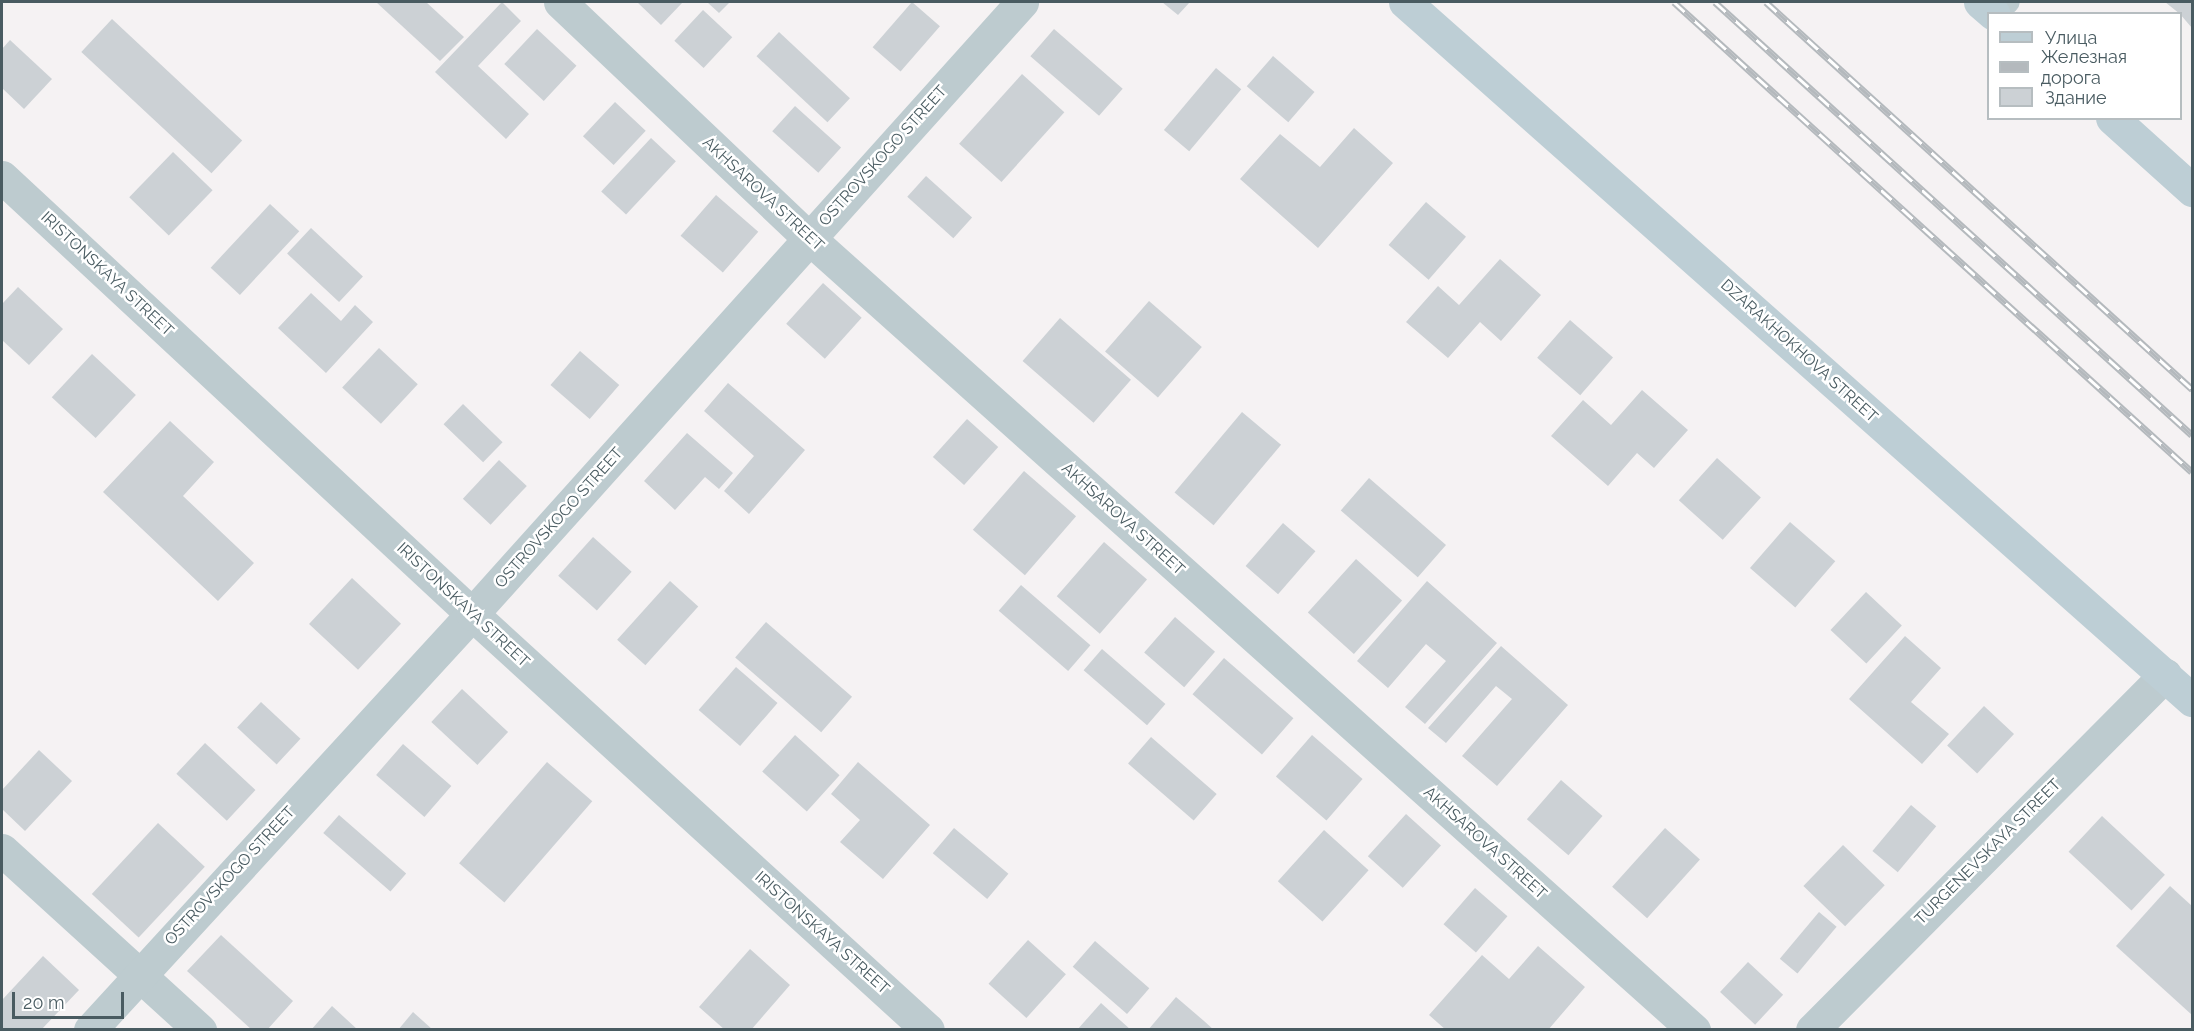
<!DOCTYPE html>
<meta charset="utf-8">
<style>
body{margin:0}
#map{position:relative;width:2194px;height:1031px;overflow:hidden;background:#f5f2f3;font-family:Raleway,sans-serif}
div>[style]{position:absolute}
.building>*{inset:0;background:#ccd1d5;transform-origin:0 0}
.lane>*{height:21px;margin:-10.5px;padding:0 10.5px;transform-origin:10.5px;border-radius:10.5px;background:#bdcbcf}
.street>*{height:33px;margin:-16.5px;padding:0 16.5px;transform-origin:16.5px;border-radius:16.5px;background:#bdcbcf}
.secondary>*{height:33px;margin:-16.5px;padding:0 16.5px;transform-origin:16.5px;border-radius:16.5px;background:#bdced5}
.rail>*{height:7px;margin-top:-3.5px;transform-origin:0;background:repeating-linear-gradient(90deg,#fff 0 14px,#b4b9bd 0 28px);box-sizing:border-box;border-block:2px solid #b4b9bd}
span{translate:-50% -50%;white-space:nowrap;text-align:center;line-height:1.15;-webkit-text-stroke:5px #fff;paint-order:stroke}
.street-label{font-size:16px;color:#495b61}
.frame{position:absolute;inset:0;border:3px solid #495b61;pointer-events:none}
.legend{position:absolute;left:1987px;top:12px;width:195px;height:108px;box-sizing:border-box;background:#fff;border:2px solid #b6bdc0;margin:0;padding:8px 10px;list-style:none;font-size:18px;color:#495b61}
.legend li{display:flex;align-items:center;gap:12px;height:30px}
.legend b{width:30px;border:2px solid #b6bdc0}
.scale{position:absolute;left:12px;top:992px;width:112px;height:27px;box-sizing:border-box;border:3px solid #495b61;border-top:0;padding-left:8px;font-size:18px;line-height:21px;white-space:nowrap;color:#495b61;-webkit-text-stroke:4px #fff;paint-order:stroke}
</style>
<div id="map">
<div class="building">
<div style="clip-path:polygon(376px 2px,426px 2px,464px 37px,440px 61px)"></div>
<div style="clip-path:polygon(502px 2px,521px 21px,478px 66px,529px 114px,506px 139px,435px 72px)"></div>
<div style="clip-path:polygon(637px 2px,683px 2px,661px 25px)"></div>
<div style="clip-path:polygon(707px 2px,730px 2px,719px 13px)"></div>
<div style="left:912px;top:2px;width:37px;height:60px;rotate:41deg"></div>
<div style="clip-path:polygon(1162px 2px,1190px 2px,1178px 15px)"></div>
<div style="clip-path:polygon(2165px 2px,2192px 2px,2192px 28px,2180px 14px)"></div>
<div style="left:703px;top:10px;width:40px;height:42px;rotate:43deg"></div>
<div style="left:112px;top:19px;width:178px;height:45px;rotate:43deg"></div>
<div style="left:537px;top:29px;width:54px;height:48px;rotate:43deg"></div>
<div style="left:1054px;top:29px;width:91px;height:36px;rotate:41deg"></div>
<div style="left:779px;top:32px;width:97px;height:33px;rotate:43deg"></div>
<div style="clip-path:polygon(10px 40px,52px 79px,24px 109px,2px 88px,2px 49px)"></div>
<div style="left:1273px;top:56px;width:55px;height:40px;rotate:41deg"></div>
<div style="left:1216px;top:68px;width:33px;height:81px;rotate:40deg"></div>
<div style="left:1022px;top:74px;width:57px;height:94px;rotate:42deg"></div>
<div style="left:615px;top:102px;width:42px;height:47px;rotate:43deg"></div>
<div style="left:795px;top:106px;width:62px;height:34px;rotate:42deg"></div>
<div style="clip-path:polygon(1354px 128px,1393px 163px,1318px 248px,1240px 179px,1280px 134px,1320px 167px)"></div>
<div style="left:651px;top:138px;width:34px;height:73px;rotate:43deg"></div>
<div style="left:173px;top:152px;width:55px;height:63px;rotate:44deg"></div>
<div style="left:926px;top:176px;width:62px;height:28px;rotate:42deg"></div>
<div style="left:716px;top:195px;width:56px;height:54px;rotate:41deg"></div>
<div style="left:1426px;top:202px;width:53px;height:57px;rotate:41deg"></div>
<div style="left:270px;top:204px;width:40px;height:87px;rotate:43deg"></div>
<div style="left:311px;top:228px;width:71px;height:35px;rotate:43deg"></div>
<div style="clip-path:polygon(1500px 259px,1541px 295px,1501px 341px,1480px 322px,1448px 358px,1406px 322px,1438px 286px,1459px 305px)"></div>
<div style="left:823px;top:283px;width:52px;height:55px;rotate:42deg"></div>
<div style="clip-path:polygon(18px 287px,63px 329px,29px 365px,2px 340px,2px 304px)"></div>
<div style="clip-path:polygon(311px 293px,341px 321px,355px 305px,373px 322px,326px 373px,278px 328px)"></div>
<div style="left:1149px;top:301px;width:70px;height:67px;rotate:41deg"></div>
<div style="left:1060px;top:318px;width:94px;height:57px;rotate:41deg"></div>
<div style="left:1570px;top:320px;width:57px;height:50px;rotate:41deg"></div>
<div style="left:379px;top:348px;width:53px;height:54px;rotate:43deg"></div>
<div style="left:580px;top:351px;width:52px;height:45px;rotate:41deg"></div>
<div style="left:92px;top:354px;width:60px;height:59px;rotate:43deg"></div>
<div style="clip-path:polygon(728px 383px,805px 450px,749px 514px,724px 491px,754px 456px,704px 411px)"></div>
<div style="clip-path:polygon(1642px 390px,1688px 430px,1654px 468px,1637px 453px,1608px 486px,1551px 436px,1583px 400px,1611px 425px)"></div>
<div style="left:463px;top:404px;width:55px;height:28px;rotate:44deg"></div>
<div style="left:1242px;top:412px;width:51px;height:105px;rotate:40deg"></div>
<div style="left:967px;top:419px;width:42px;height:51px;rotate:42deg"></div>
<div style="clip-path:polygon(170px 421px,214px 462px,183px 496px,254px 563px,218px 601px,103px 492px)"></div>
<div style="clip-path:polygon(687px 433px,733px 473px,719px 489px,705px 477px,675px 510px,644px 481px)"></div>
<div style="left:1717px;top:458px;width:59px;height:57px;rotate:42deg"></div>
<div style="left:499px;top:460px;width:38px;height:53px;rotate:43deg"></div>
<div style="left:1024px;top:471px;width:69px;height:78px;rotate:41deg"></div>
<div style="left:1369px;top:478px;width:102px;height:43px;rotate:41deg"></div>
<div style="left:1790px;top:522px;width:60px;height:61px;rotate:41deg"></div>
<div style="left:1283px;top:523px;width:43px;height:57px;rotate:41deg"></div>
<div style="left:593px;top:537px;width:52px;height:52px;rotate:42deg"></div>
<div style="left:1104px;top:542px;width:57px;height:72px;rotate:41deg"></div>
<div style="left:1356px;top:559px;width:62px;height:72px;rotate:42deg"></div>
<div style="left:352px;top:578px;width:67px;height:63px;rotate:43deg"></div>
<div style="left:670px;top:581px;width:38px;height:79px;rotate:42deg"></div>
<div style="clip-path:polygon(1427px 581px,1497px 643px,1425px 724px,1405px 707px,1446px 661px,1426px 644px,1388px 688px,1357px 661px)"></div>
<div style="left:1021px;top:585px;width:92px;height:34px;rotate:41deg"></div>
<div style="left:1866px;top:592px;width:49px;height:52px;rotate:43deg"></div>
<div style="left:1175px;top:617px;width:53px;height:47px;rotate:41deg"></div>
<div style="left:766px;top:622px;width:114px;height:47px;rotate:41deg"></div>
<div style="clip-path:polygon(1905px 636px,1941px 668px,1911px 702px,1949px 734px,1922px 764px,1849px 699px)"></div>
<div style="clip-path:polygon(1501px 646px,1568px 705px,1497px 786px,1462px 756px,1512px 699px,1496px 686px,1446px 743px,1428px 728px)"></div>
<div style="left:1102px;top:649px;width:84px;height:28px;rotate:41deg"></div>
<div style="left:1224px;top:658px;width:92px;height:48px;rotate:41deg"></div>
<div style="left:736px;top:667px;width:55px;height:57px;rotate:41deg"></div>
<div style="left:462px;top:689px;width:63px;height:45px;rotate:43deg"></div>
<div style="left:261px;top:702px;width:54px;height:35px;rotate:43deg"></div>
<div style="left:1984px;top:706px;width:41px;height:54px;rotate:43deg"></div>
<div style="left:795px;top:735px;width:60px;height:49px;rotate:42deg"></div>
<div style="left:1312px;top:735px;width:67px;height:55px;rotate:41deg"></div>
<div style="left:1151px;top:737px;width:87px;height:35px;rotate:41deg"></div>
<div style="left:205px;top:743px;width:69px;height:42px;rotate:43deg"></div>
<div style="left:403px;top:744px;width:64px;height:41px;rotate:41deg"></div>
<div style="clip-path:polygon(39px 750px,72px 781px,25px 831px,2px 809px,2px 790px)"></div>
<div style="left:547px;top:762px;width:60px;height:134px;rotate:41deg"></div>
<div style="clip-path:polygon(858px 762px,930px 825px,883px 879px,840px 842px,860px 820px,831px 794px)"></div>
<div style="left:1561px;top:780px;width:55px;height:52px;rotate:41deg"></div>
<div style="left:1911px;top:805px;width:33px;height:60px;rotate:40deg"></div>
<div style="left:1406px;top:814px;width:47px;height:57px;rotate:42deg"></div>
<div style="left:339px;top:815px;width:89px;height:24px;rotate:41deg"></div>
<div style="left:2102px;top:816px;width:86px;height:49px;rotate:43deg"></div>
<div style="left:158px;top:823px;width:64px;height:97px;rotate:43deg"></div>
<div style="left:954px;top:828px;width:71px;height:33px;rotate:40deg"></div>
<div style="left:1665px;top:828px;width:47px;height:79px;rotate:42deg"></div>
<div style="left:1324px;top:830px;width:60px;height:69px;rotate:42deg"></div>
<div style="left:1843px;top:845px;width:58px;height:57px;rotate:44deg"></div>
<div style="clip-path:polygon(2170px 886px,2192px 906px,2192px 1015px,2116px 946px)"></div>
<div style="left:1475px;top:888px;width:43px;height:48px;rotate:41deg"></div>
<div style="left:1819px;top:912px;width:23px;height:61px;rotate:40deg"></div>
<div style="clip-path:polygon(221px 935px,293px 1001px,267px 1030px,252px 1030px,187px 971px)"></div>
<div style="left:1028px;top:940px;width:51px;height:59px;rotate:42deg"></div>
<div style="left:1095px;top:941px;width:72px;height:34px;rotate:41deg"></div>
<div style="clip-path:polygon(1538px 946px,1585px 987px,1548px 1030px,1446px 1030px,1429px 1015px,1482px 955px,1509px 979px)"></div>
<div style="clip-path:polygon(750px 949px,790px 985px,751px 1030px,725px 1030px,699px 1007px)"></div>
<div style="clip-path:polygon(43px 956px,79px 990px,41px 1030px,3px 1030px,2px 1000px)"></div>
<div style="left:1748px;top:962px;width:48px;height:41px;rotate:43deg"></div>
<div style="clip-path:polygon(1176px 997px,1204px 1021px,1214px 1030px,1148px 1030px)"></div>
<div style="clip-path:polygon(1101px 1003px,1131px 1030px,1077px 1030px)"></div>
<div style="clip-path:polygon(332px 1006px,358px 1030px,311px 1030px)"></div>
<div style="clip-path:polygon(413px 1012px,433px 1030px,398px 1030px)"></div>
</div>
<div class="lane">
<div style="left:1995px;top:14px;width:18px;rotate:-41deg"></div>
</div>
<div class="street">
<div style="left:560px;top:2px;width:343px;rotate:43.5deg"></div>
<div style="left:809px;top:238px;width:1188px;rotate:41.83deg"></div>
<div style="left:2px;top:177px;width:642px;rotate:42.92deg"></div>
<div style="left:472px;top:614px;width:617px;rotate:42.37deg"></div>
<div style="left:2px;top:850px;width:268px;rotate:42.3deg"></div>
<div style="left:90px;top:1030px;width:565px;rotate:-47.44deg"></div>
<div style="left:472px;top:614px;width:823px;rotate:-48.05deg"></div>
<div style="left:1812px;top:1030px;width:501px;rotate:-45.16deg"></div>
</div>
<div class="secondary">
<div style="left:1405px;top:2px;width:1052px;rotate:41.57deg"></div>
<div style="left:1980px;top:2px;width:18px;rotate:41deg"></div>
<div style="left:2112px;top:118px;width:108px;rotate:42deg"></div>
</div>
<div class="rail">
<div style="left:1674px;top:2px;width:699px;rotate:42.22deg"></div>
<div style="left:1715px;top:2px;width:644px;rotate:42.23deg"></div>
<div style="left:1766px;top:2px;width:576px;rotate:42.25deg"></div>
</div>
<div class="street-label">
<span style="left:883px;top:156px;rotate:-48deg">OSTROVSKOGO STREET</span>
<span style="left:763px;top:194px;rotate:43deg">AKHSAROVA STREET</span>
<span style="left:107px;top:274px;rotate:43deg">IRISTONSKAYA STREET</span>
<span style="left:1799px;top:351px;rotate:42deg">DZARAKHOKHOVA STREET</span>
<span style="left:559px;top:518px;rotate:-48deg">OSTROVSKOGO STREET</span>
<span style="left:1123px;top:519px;rotate:42deg">AKHSAROVA STREET</span>
<span style="left:463px;top:605px;rotate:43deg">IRISTONSKAYA STREET</span>
<span style="left:1485px;top:843px;rotate:42deg">AKHSAROVA STREET</span>
<span style="left:1988px;top:852px;rotate:-45deg">TURGENEVSKAYA STREET</span>
<span style="left:230px;top:876px;rotate:-47deg">OSTROVSKOGO STREET</span>
<span style="left:822px;top:933px;rotate:42deg">IRISTONSKAYA STREET</span>
</div>
<div class="frame"></div>
<ul class="legend">
<li><b style="height:8px;background:#bdced5"></b>Улица</li>
<li><b style="height:8px;background:#b4b9bd"></b>Железная дорога</li>
<li><b style="height:16px;background:#ccd1d5"></b>Здание</li>
</ul>
<div class="scale">20 m</div>
</div>
